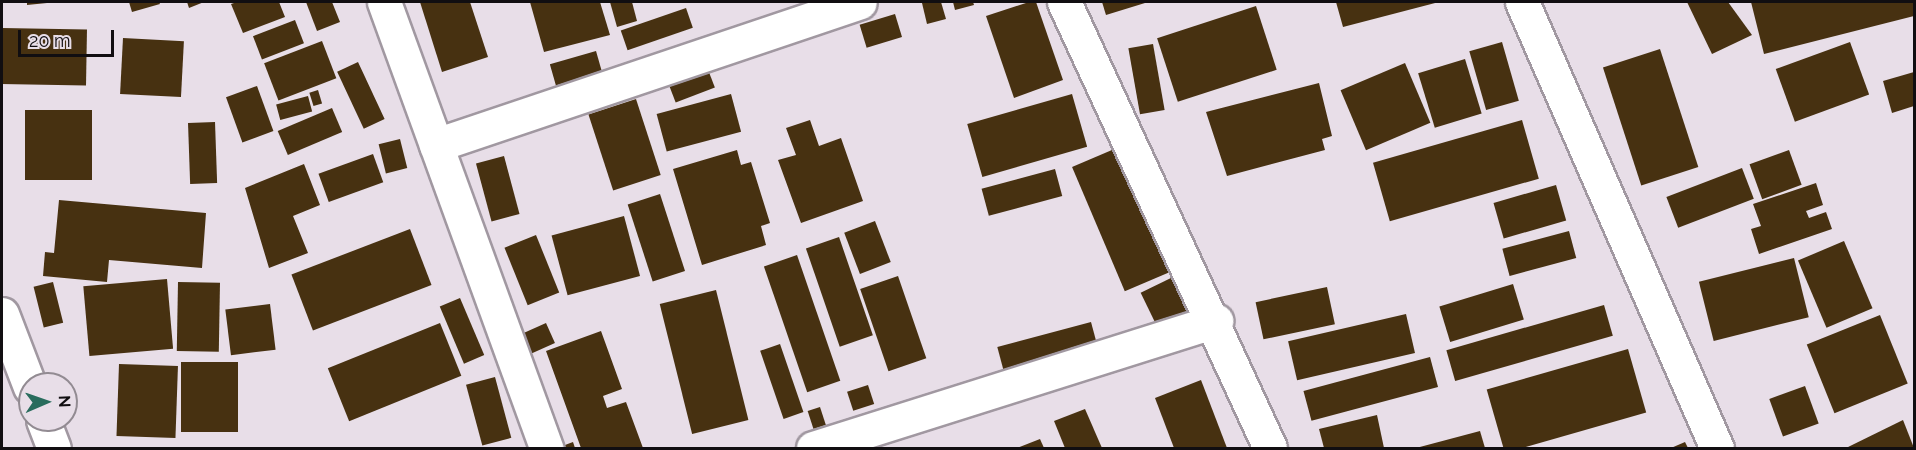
<!DOCTYPE html>
<style>
body{margin:0}
#map{position:relative;width:1916px;height:450px;overflow:hidden;background:#e8dee8;font-family:Raleway,sans-serif}
div>[style]{position:absolute}
.building>*{inset:0;background:#473111;transform-origin:0 0}
.roads{filter:drop-shadow(2px 0 #a198a1) drop-shadow(-2px 0 #a198a1) drop-shadow(0 2px #a198a1) drop-shadow(0 -2px #a198a1)}
.minor>*{height:33px;margin:-16.5px;padding:0 16.5px;transform-origin:16.5px;border-radius:16.5px;background:#fff}
span{translate:-50% -50%;white-space:nowrap;text-align:center;line-height:1.15;-webkit-text-stroke:6px #e8dee8;paint-order:stroke}
.frame{position:absolute;inset:0;border:3px solid #110e11;pointer-events:none}
.north{position:absolute;left:18px;top:372px;width:60px;height:60px;box-sizing:border-box;background:#e8dee8;border:2px solid #928b92;border-radius:50%;rotate:88deg;font-size:16px;font-weight:700;line-height:24px;text-align:center;color:#110e11}
.north::after{content:'';display:block;margin:auto;width:21px;height:27px;background:#296c5d;clip-path:polygon(50% 0,100% 100%,50% 72%,0 100%)}
.scale{position:absolute;left:18px;top:30px;width:96px;height:27px;box-sizing:border-box;border:3px solid #110e11;border-top:0;padding-left:8px;font-size:18px;line-height:21px;white-space:nowrap;color:#110e11;-webkit-text-stroke:4px #e8dee8;paint-order:stroke}
</style>
<div id="map">
<div class="building">
<div style="clip-path:polygon(27px 2px,47px 2px,47px 3px,27px 5px)"></div>
<div style="clip-path:polygon(129px 2px,159px 2px,160px 4px,132px 12px)"></div>
<div style="clip-path:polygon(187px 2px,204px 2px,189px 8px)"></div>
<div style="clip-path:polygon(237px 2px,279px 2px,285px 17px,243px 33px,231px 4px)"></div>
<div style="clip-path:polygon(306px 2px,332px 2px,340px 22px,317px 31px)"></div>
<div style="clip-path:polygon(420px 2px,470px 2px,488px 57px,442px 72px)"></div>
<div style="clip-path:polygon(530px 2px,600px 2px,610px 35px,544px 52px)"></div>
<div style="clip-path:polygon(610px 2px,632px 2px,637px 21px,617px 27px)"></div>
<div style="clip-path:polygon(928px 2px,941px 2px,946px 19px,927px 24px,922px 3px)"></div>
<div style="clip-path:polygon(953px 2px,973px 2px,974px 5px,955px 10px)"></div>
<div style="clip-path:polygon(1029px 2px,1036px 2px,1063px 80px,1014px 98px,986px 16px)"></div>
<div style="clip-path:polygon(1102px 2px,1145px 2px,1145px 3px,1106px 15px)"></div>
<div style="clip-path:polygon(1336px 2px,1439px 2px,1343px 27px)"></div>
<div style="clip-path:polygon(1687px 2px,1728px 2px,1752px 35px,1712px 54px)"></div>
<div style="clip-path:polygon(1751px 2px,1914px 2px,1914px 16px,1764px 54px)"></div>
<div style="left:1256px;top:6px;width:67px;height:104px;rotate:72deg"></div>
<div style="left:686px;top:8px;width:21px;height:69px;rotate:71deg"></div>
<div style="left:895px;top:14px;width:24px;height:37px;rotate:73deg"></div>
<div style="left:295px;top:20px;width:25px;height:45px;rotate:69deg"></div>
<div style="left:2px;top:28px;width:85px;height:56px;rotate:1deg"></div>
<div style="left:123px;top:38px;width:61px;height:56px;rotate:3deg"></div>
<div style="left:322px;top:41px;width:40px;height:62px;rotate:69deg"></div>
<div style="left:1502px;top:42px;width:61px;height:34px;rotate:74deg"></div>
<div style="left:1850px;top:42px;width:56px;height:79px;rotate:70deg"></div>
<div style="left:1153px;top:44px;width:67px;height:25px;rotate:80deg"></div>
<div style="left:1660px;top:49px;width:124px;height:60px;rotate:72deg"></div>
<div style="left:596px;top:51px;width:22px;height:48px;rotate:74deg"></div>
<div style="left:1465px;top:59px;width:57px;height:49px;rotate:73deg"></div>
<div style="left:358px;top:62px;width:63px;height:23px;rotate:65deg"></div>
<div style="left:1405px;top:63px;width:65px;height:70px;rotate:67deg"></div>
<div style="left:707px;top:67px;width:22px;height:42px;rotate:69deg"></div>
<div style="clip-path:polygon(1914px 72px,1914px 106px,1892px 113px,1883px 81px)"></div>
<div style="clip-path:polygon(1319px 83px,1332px 136px,1322px 139px,1325px 150px,1227px 176px,1206px 112px)"></div>
<div style="left:257px;top:86px;width:48px;height:33px;rotate:70deg"></div>
<div style="left:318px;top:90px;width:14px;height:9px;rotate:73deg"></div>
<div style="left:731px;top:94px;width:39px;height:77px;rotate:75deg"></div>
<div style="left:1072px;top:94px;width:55px;height:109px;rotate:74deg"></div>
<div style="left:308px;top:96px;width:16px;height:33px;rotate:75deg"></div>
<div style="left:636px;top:99px;width:80px;height:50px;rotate:72deg"></div>
<div style="left:332px;top:108px;width:26px;height:59px;rotate:67deg"></div>
<div style="left:25px;top:110px;width:67px;height:70px"></div>
<div style="clip-path:polygon(810px 120px,819px 146px,841px 138px,863px 201px,801px 223px,778px 160px,796px 155px,786px 128px)"></div>
<div style="left:1522px;top:120px;width:61px;height:155px;rotate:74deg"></div>
<div style="left:215px;top:122px;width:61px;height:27px;rotate:88deg"></div>
<div style="left:400px;top:139px;width:30px;height:22px;rotate:76deg"></div>
<div style="left:1119px;top:147px;width:135px;height:51px;rotate:67deg"></div>
<div style="clip-path:polygon(737px 150px,741px 165px,751px 162px,770px 223px,761px 226px,766px 245px,702px 265px,673px 169px)"></div>
<div style="left:1789px;top:150px;width:37px;height:42px;rotate:70deg"></div>
<div style="left:373px;top:154px;width:30px;height:58px;rotate:70deg"></div>
<div style="left:504px;top:156px;width:60px;height:29px;rotate:75deg"></div>
<div style="clip-path:polygon(304px 164px,320px 205px,293px 216px,308px 253px,269px 268px,245px 188px)"></div>
<div style="left:1742px;top:168px;width:33px;height:81px;rotate:69deg"></div>
<div style="left:1055px;top:169px;width:28px;height:76px;rotate:75deg"></div>
<div style="clip-path:polygon(1816px 183px,1823px 205px,1806px 211px,1809px 218px,1826px 212px,1832px 229px,1759px 254px,1751px 229px,1761px 226px,1753px 204px)"></div>
<div style="left:1556px;top:185px;width:37px;height:65px;rotate:74deg"></div>
<div style="left:660px;top:194px;width:81px;height:34px;rotate:72deg"></div>
<div style="clip-path:polygon(59px 200px,206px 213px,202px 268px,109px 260px,107px 282px,43px 276px,45px 252px,54px 253px)"></div>
<div style="left:624px;top:216px;width:62px;height:75px;rotate:75deg"></div>
<div style="left:875px;top:221px;width:44px;height:33px;rotate:69deg"></div>
<div style="left:410px;top:229px;width:60px;height:127px;rotate:69deg"></div>
<div style="left:1569px;top:231px;width:28px;height:69px;rotate:75deg"></div>
<div style="left:536px;top:235px;width:62px;height:34px;rotate:68deg"></div>
<div style="left:839px;top:237px;width:104px;height:35px;rotate:71deg"></div>
<div style="left:1844px;top:241px;width:73px;height:50px;rotate:67deg"></div>
<div style="left:797px;top:255px;width:133px;height:35px;rotate:71deg"></div>
<div style="left:1794px;top:258px;width:61px;height:98px;rotate:76deg"></div>
<div style="left:898px;top:276px;width:87px;height:40px;rotate:71deg"></div>
<div style="left:1173px;top:277px;width:41px;height:36px;rotate:64deg"></div>
<div style="left:167px;top:279px;width:70px;height:84px;rotate:85deg"></div>
<div style="left:53px;top:282px;width:42px;height:20px;rotate:76deg"></div>
<div style="left:178px;top:282px;width:42px;height:69px;rotate:1deg"></div>
<div style="left:1513px;top:284px;width:37px;height:77px;rotate:73deg"></div>
<div style="left:1327px;top:287px;width:38px;height:73px;rotate:78deg"></div>
<div style="left:716px;top:290px;width:134px;height:58px;rotate:76deg"></div>
<div style="left:460px;top:298px;width:62px;height:22px;rotate:67deg"></div>
<div style="left:270px;top:304px;width:46px;height:45px;rotate:83deg"></div>
<div style="left:1604px;top:305px;width:32px;height:164px;rotate:74deg"></div>
<div style="left:1406px;top:314px;width:40px;height:121px;rotate:77deg"></div>
<div style="left:1880px;top:315px;width:74px;height:79px;rotate:68deg"></div>
<div style="left:1091px;top:322px;width:27px;height:97px;rotate:75deg"></div>
<div style="left:440px;top:323px;width:57px;height:121px;rotate:68deg"></div>
<div style="left:546px;top:323px;width:22px;height:30px;rotate:66deg"></div>
<div style="clip-path:polygon(601px 331px,622px 389px,603px 396px,607px 408px,626px 402px,643px 448px,581px 448px,546px 351px)"></div>
<div style="left:780px;top:344px;width:72px;height:21px;rotate:71deg"></div>
<div style="left:1628px;top:349px;width:66px;height:147px;rotate:74deg"></div>
<div style="left:1430px;top:357px;width:31px;height:131px;rotate:75deg"></div>
<div style="left:181px;top:362px;width:57px;height:70px"></div>
<div style="left:119px;top:364px;width:59px;height:72px;rotate:2deg"></div>
<div style="left:495px;top:377px;width:63px;height:30px;rotate:75deg"></div>
<div style="clip-path:polygon(1201px 380px,1227px 448px,1174px 448px,1155px 398px)"></div>
<div style="left:868px;top:385px;width:20px;height:22px;rotate:72deg"></div>
<div style="left:1805px;top:386px;width:40px;height:38px;rotate:70deg"></div>
<div style="left:820px;top:407px;width:19px;height:13px;rotate:72deg"></div>
<div style="clip-path:polygon(1085px 409px,1102px 448px,1065px 448px,1054px 421px)"></div>
<div style="clip-path:polygon(1377px 415px,1384px 448px,1324px 448px,1319px 429px)"></div>
<div style="clip-path:polygon(1903px 420px,1914px 448px,1846px 448px)"></div>
<div style="clip-path:polygon(1480px 431px,1485px 448px,1416px 448px)"></div>
<div style="clip-path:polygon(1040px 439px,1044px 448px,1017px 448px)"></div>
<div style="clip-path:polygon(573px 442px,575px 448px,557px 448px)"></div>
<div style="clip-path:polygon(1685px 442px,1688px 448px,1671px 448px)"></div>
</div>
<div class="roads">
<div class="minor">
<div style="left:384px;top:2px;width:475px;rotate:70deg"></div>
<div style="left:1064px;top:2px;width:491px;rotate:65.2deg"></div>
<div style="left:1522px;top:2px;width:487px;rotate:66.4deg"></div>
<div style="left:436px;top:145px;width:447px;rotate:-18.6deg"></div>
<div style="left:2px;top:314px;width:78px;rotate:69deg"></div>
<div style="left:43px;top:420px;width:30px;rotate:69deg"></div>
<div style="left:813px;top:448px;width:423px;rotate:-17.5deg"></div>
</div>
</div>
<div class="frame"></div>
<div class="north">N</div>
<div class="scale">20 m</div>
</div>
